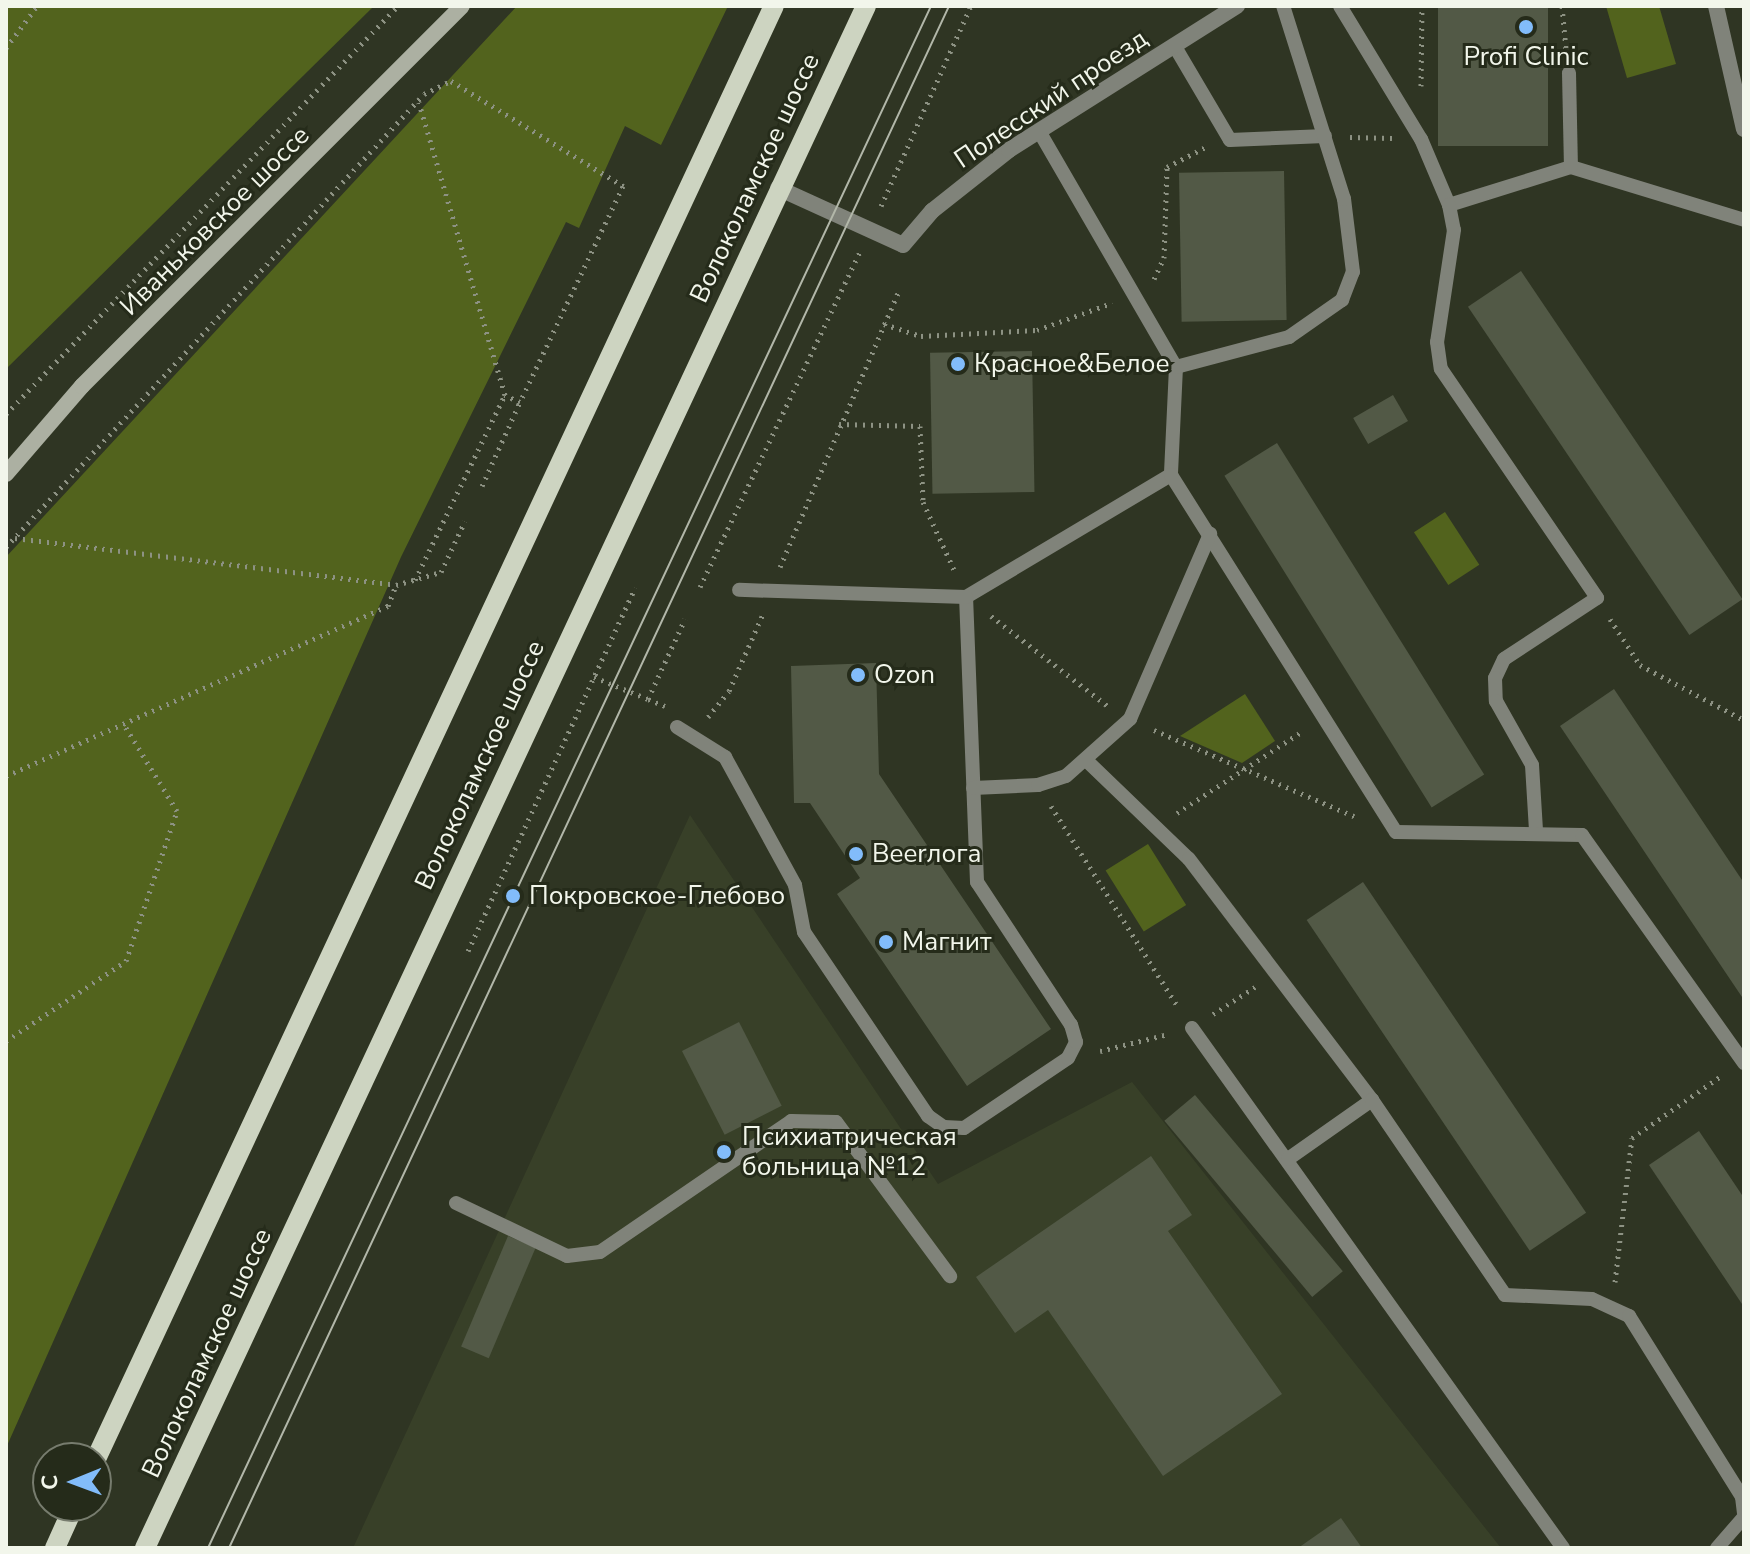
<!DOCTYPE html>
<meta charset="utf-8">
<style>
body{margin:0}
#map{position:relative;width:1750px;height:1554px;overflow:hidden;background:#2f3523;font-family:"Nunito Sans",sans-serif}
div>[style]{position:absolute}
.built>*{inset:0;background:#384028}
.green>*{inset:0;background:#52631d;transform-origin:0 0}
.building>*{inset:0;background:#525946;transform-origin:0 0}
.path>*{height:5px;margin-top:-2.5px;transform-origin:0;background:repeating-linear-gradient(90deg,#8d9283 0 2px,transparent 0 8px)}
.lane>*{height:14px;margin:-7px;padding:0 7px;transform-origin:7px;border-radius:7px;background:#80837a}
.street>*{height:16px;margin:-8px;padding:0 8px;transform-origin:8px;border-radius:8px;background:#80837a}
.secondary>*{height:16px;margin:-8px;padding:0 8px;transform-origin:8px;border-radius:8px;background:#acb0a2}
.primary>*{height:20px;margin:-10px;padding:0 10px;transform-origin:10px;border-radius:10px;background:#cdd4c1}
.tram>*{height:2px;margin:-1px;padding:0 1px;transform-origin:1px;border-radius:1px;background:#b2b7a9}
.dots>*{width:22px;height:22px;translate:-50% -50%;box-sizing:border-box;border:4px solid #252b1a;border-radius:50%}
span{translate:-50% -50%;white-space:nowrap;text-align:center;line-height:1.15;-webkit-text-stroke:6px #252b1a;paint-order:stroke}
.poi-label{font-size:26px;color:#f2f6eb}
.left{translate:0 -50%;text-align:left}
.street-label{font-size:26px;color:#f2f6eb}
.frame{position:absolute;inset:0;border:8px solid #f2f6eb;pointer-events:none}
.north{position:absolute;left:32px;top:1442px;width:80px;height:80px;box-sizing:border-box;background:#252b1a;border:2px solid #777c6e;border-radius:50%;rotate:269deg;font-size:22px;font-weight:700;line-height:32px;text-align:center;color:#f2f6eb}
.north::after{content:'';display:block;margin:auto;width:28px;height:36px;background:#82bcfa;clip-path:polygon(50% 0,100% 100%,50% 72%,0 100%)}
</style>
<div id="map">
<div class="built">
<div style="clip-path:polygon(690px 815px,938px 1184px,1132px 1082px,1501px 1548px,353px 1548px)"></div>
</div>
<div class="green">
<div style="clip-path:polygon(6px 6px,374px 6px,6px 369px)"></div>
<div style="clip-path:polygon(517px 6px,728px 6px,661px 145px,625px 126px,579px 228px,566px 222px,401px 557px,6px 1448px,6px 557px)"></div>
<div style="clip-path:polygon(1606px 6px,1659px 6px,1676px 64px,1627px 78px)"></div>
<div style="left:1445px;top:512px;width:63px;height:37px;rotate:57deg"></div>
<div style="clip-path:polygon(1245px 694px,1275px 741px,1242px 763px,1180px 736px)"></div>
<div style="left:1148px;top:844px;width:72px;height:50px;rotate:58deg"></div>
</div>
<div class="building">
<div style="left:1438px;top:6px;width:110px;height:140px"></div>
<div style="left:1284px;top:171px;width:149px;height:105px;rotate:89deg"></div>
<div style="left:1521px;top:271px;width:396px;height:64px;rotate:56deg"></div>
<div style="left:1032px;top:351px;width:141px;height:102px;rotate:89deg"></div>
<div style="left:1393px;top:395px;width:30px;height:46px;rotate:60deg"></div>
<div style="left:1277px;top:443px;width:391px;height:62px;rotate:58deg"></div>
<div style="clip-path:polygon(876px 663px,879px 774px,1051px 1029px,967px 1086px,837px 894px,860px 878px,810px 803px,794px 803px,791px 666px)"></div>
<div style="clip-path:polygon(1614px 689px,1744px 883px,1744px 1000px,1560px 726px)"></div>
<div style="left:1363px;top:882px;width:399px;height:68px;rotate:56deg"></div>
<div style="left:739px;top:1022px;width:94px;height:64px;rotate:63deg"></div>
<div style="left:1195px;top:1095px;width:230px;height:40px;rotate:50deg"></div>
<div style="clip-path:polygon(1699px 1131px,1744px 1198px,1744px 1307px,1649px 1165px)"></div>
<div style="clip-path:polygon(1151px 1156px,1192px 1215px,1168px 1231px,1282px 1394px,1163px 1476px,1048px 1310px,1015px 1333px,976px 1277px)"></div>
<div style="left:508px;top:1236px;width:30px;height:120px;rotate:23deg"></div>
<div style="clip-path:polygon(1341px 1518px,1362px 1548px,1298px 1548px)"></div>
</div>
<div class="path">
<div style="left:1562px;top:6px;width:43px;rotate:84.7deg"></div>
<div style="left:6px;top:48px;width:52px;rotate:-53.6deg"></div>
<div style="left:1421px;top:86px;width:80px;rotate:-89.3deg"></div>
<div style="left:1350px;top:137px;width:42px;rotate:1.4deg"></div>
<div style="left:881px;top:206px;width:219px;rotate:-65.8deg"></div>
<div style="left:1154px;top:279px;width:23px;rotate:-65deg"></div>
<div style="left:1164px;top:258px;width:91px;rotate:-88.1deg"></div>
<div style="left:1167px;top:167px;width:42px;rotate:-27.2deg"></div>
<div style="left:884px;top:324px;width:39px;rotate:18deg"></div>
<div style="left:921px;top:336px;width:116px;rotate:-3deg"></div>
<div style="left:1037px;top:330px;width:80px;rotate:-19.8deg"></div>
<div style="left:6px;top:414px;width:566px;rotate:-46.15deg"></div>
<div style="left:839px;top:424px;width:81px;rotate:1.4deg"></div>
<div style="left:920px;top:426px;width:76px;rotate:87.7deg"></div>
<div style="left:923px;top:502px;width:77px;rotate:65.4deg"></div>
<div style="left:482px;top:486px;width:92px;rotate:-65.7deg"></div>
<div style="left:520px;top:402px;width:17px;rotate:-155deg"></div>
<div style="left:15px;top:538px;width:384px;rotate:7deg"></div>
<div style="left:396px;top:585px;width:47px;rotate:-16.1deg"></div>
<div style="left:441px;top:572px;width:56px;rotate:-64.8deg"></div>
<div style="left:6px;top:547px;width:616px;rotate:-47.3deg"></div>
<div style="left:424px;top:94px;width:30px;rotate:-26deg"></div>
<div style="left:451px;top:81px;width:202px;rotate:31.4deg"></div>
<div style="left:623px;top:186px;width:239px;rotate:115.5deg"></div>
<div style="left:780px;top:567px;width:303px;rotate:-66.7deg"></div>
<div style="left:415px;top:580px;width:206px;rotate:-64.1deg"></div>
<div style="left:505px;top:395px;width:305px;rotate:-106.4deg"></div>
<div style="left:700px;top:587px;width:372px;rotate:-64.5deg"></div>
<div style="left:991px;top:616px;width:149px;rotate:37.6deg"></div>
<div style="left:1610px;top:619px;width:55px;rotate:56.9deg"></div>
<div style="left:1640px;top:665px;width:118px;rotate:27.9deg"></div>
<div style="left:594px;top:677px;width:58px;rotate:22.2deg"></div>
<div style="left:665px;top:706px;width:18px;rotate:-158deg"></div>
<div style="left:648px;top:699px;width:88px;rotate:-65.2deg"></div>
<div style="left:708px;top:717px;width:33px;rotate:-51deg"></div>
<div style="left:729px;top:691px;width:84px;rotate:-66.2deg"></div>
<div style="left:1154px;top:730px;width:218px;rotate:23.3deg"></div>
<div style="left:6px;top:776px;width:418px;rotate:-24deg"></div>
<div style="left:388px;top:606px;width:22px;rotate:-69deg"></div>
<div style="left:1051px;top:806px;width:238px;rotate:57.7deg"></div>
<div style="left:1177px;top:813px;width:150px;rotate:-33.1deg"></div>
<div style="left:468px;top:951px;width:400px;rotate:-65.3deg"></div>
<div style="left:1213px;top:1014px;width:50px;rotate:-32.7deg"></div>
<div style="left:6px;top:1041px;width:144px;rotate:-33.7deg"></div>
<div style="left:126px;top:961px;width:158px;rotate:-71.2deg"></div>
<div style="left:177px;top:811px;width:103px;rotate:-121.5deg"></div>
<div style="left:1100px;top:1051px;width:70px;rotate:-14deg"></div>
<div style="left:1615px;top:1282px;width:145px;rotate:-83.3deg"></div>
<div style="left:1632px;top:1138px;width:108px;rotate:-34.9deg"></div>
</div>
<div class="lane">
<div style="left:1340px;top:6px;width:156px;rotate:58.7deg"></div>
<div style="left:1421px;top:139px;width:72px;rotate:67deg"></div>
<div style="left:1449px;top:205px;width:128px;rotate:-17.3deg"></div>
<div style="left:1571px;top:167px;width:181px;rotate:17deg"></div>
<div style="left:1174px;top:45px;width:110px;rotate:59.5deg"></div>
<div style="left:1230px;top:140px;width:95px;rotate:-2.4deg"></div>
<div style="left:1569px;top:73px;width:94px;rotate:88.8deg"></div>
<div style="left:1039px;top:131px;width:273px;rotate:59.9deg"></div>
<div style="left:1176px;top:367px;width:108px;rotate:92.7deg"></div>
<div style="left:1449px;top:205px;width:25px;rotate:79deg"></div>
<div style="left:1454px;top:230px;width:113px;rotate:98.6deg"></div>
<div style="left:1437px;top:342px;width:27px;rotate:82deg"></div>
<div style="left:1441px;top:369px;width:277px;rotate:55.7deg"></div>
<div style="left:1597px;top:598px;width:111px;rotate:146.7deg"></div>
<div style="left:1504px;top:659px;width:21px;rotate:115deg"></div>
<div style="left:1495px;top:678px;width:23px;rotate:88deg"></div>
<div style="left:1496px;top:701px;width:73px;rotate:60.6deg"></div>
<div style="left:1532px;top:765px;width:66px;rotate:86.5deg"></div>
<div style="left:1176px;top:367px;width:117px;rotate:-14.9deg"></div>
<div style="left:1289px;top:337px;width:65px;rotate:-34.9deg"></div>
<div style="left:1342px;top:300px;width:30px;rotate:-69deg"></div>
<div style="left:1353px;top:272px;width:74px;rotate:-97deg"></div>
<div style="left:1344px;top:199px;width:202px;rotate:-107.5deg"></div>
<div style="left:966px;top:597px;width:239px;rotate:-30.8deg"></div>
<div style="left:1171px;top:475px;width:422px;rotate:57.8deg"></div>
<div style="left:1396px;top:832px;width:186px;rotate:0.9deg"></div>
<div style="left:1582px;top:835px;width:280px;rotate:54.6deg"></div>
<div style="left:677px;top:727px;width:57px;rotate:32deg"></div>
<div style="left:725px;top:757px;width:146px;rotate:61.3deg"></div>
<div style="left:795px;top:885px;width:48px;rotate:79.2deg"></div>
<div style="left:804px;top:932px;width:222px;rotate:56deg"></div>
<div style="left:928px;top:1116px;width:19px;rotate:35deg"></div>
<div style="left:944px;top:1127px;width:20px;rotate:3deg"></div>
<div style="left:964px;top:1128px;width:125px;rotate:-33.9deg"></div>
<div style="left:1068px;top:1058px;width:18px;rotate:-63deg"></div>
<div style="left:1076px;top:1042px;width:18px;rotate:-106deg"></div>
<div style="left:1071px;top:1025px;width:171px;rotate:-123.3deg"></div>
<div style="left:977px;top:882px;width:285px;rotate:-92.2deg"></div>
<div style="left:966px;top:597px;width:227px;rotate:-178.2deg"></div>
<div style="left:1087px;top:761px;width:141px;rotate:43.9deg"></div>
<div style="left:1189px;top:859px;width:303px;rotate:52.8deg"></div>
<div style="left:973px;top:788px;width:65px;rotate:-2.6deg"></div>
<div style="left:1038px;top:785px;width:29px;rotate:-18deg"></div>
<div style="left:1066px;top:776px;width:86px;rotate:-41.7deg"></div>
<div style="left:1130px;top:719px;width:202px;rotate:-66.6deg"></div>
<div style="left:1192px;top:1028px;width:639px;rotate:54.49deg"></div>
<div style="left:1288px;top:1159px;width:103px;rotate:-35.1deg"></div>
<div style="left:1372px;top:1100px;width:236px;rotate:55.7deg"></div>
<div style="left:1505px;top:1295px;width:87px;rotate:2.6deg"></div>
<div style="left:1592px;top:1299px;width:41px;rotate:24.7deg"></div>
<div style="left:1629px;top:1316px;width:213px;rotate:58deg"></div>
<div style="left:1742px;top:1497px;width:16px;rotate:83deg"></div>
<div style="left:456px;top:1203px;width:123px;rotate:25.5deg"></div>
<div style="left:567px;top:1256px;width:33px;rotate:-7deg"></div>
<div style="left:600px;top:1252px;width:232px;rotate:-34.4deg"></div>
<div style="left:791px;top:1121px;width:45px;rotate:1.3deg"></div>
<div style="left:836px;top:1122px;width:192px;rotate:53.5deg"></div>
<div style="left:1717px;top:1548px;width:41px;rotate:-48.9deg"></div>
</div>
<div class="street">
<div style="left:1716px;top:6px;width:126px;rotate:77.2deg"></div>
<div style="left:778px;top:188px;width:137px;rotate:24.5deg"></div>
<div style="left:903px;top:245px;width:45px;rotate:-49.5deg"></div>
<div style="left:932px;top:211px;width:98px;rotate:-38.4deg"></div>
<div style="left:1009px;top:150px;width:270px;rotate:-32.3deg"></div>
</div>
<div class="secondary">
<div style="left:6px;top:474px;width:116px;rotate:-49.2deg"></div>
<div style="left:82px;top:386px;width:537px;rotate:-45deg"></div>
</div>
<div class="primary">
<div style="left:96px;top:1459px;width:1603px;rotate:-64.99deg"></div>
<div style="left:55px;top:1548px;width:46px;rotate:-65.7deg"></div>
<div style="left:145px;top:1548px;width:1702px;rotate:-64.94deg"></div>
</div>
<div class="tram">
<div style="left:208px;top:1548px;width:1703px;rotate:-64.88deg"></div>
<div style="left:229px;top:1548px;width:1702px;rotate:-64.97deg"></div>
</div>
<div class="dots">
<div style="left:1526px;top:27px;background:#82bcfa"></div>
<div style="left:958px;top:364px;background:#82bcfa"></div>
<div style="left:858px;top:675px;background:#82bcfa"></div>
<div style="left:856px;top:854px;background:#82bcfa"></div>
<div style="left:513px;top:896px;background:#82bcfa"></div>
<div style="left:886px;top:942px;background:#82bcfa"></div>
<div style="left:724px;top:1152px;background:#82bcfa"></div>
</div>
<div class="poi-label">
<span style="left:1526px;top:57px">Profi Clinic</span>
<span class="left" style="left:974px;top:364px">Красное&amp;Белое</span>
<span class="left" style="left:874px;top:675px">Ozon</span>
<span class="left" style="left:872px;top:854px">Beerлога</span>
<span class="left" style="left:529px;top:896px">Покровское-Глебово</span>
<span class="left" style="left:902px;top:942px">Магнит</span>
<span class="left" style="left:742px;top:1152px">Психиатрическая<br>больница №12</span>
</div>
<div class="street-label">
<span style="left:1051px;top:99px;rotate:-34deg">Полесский проезд</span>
<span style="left:755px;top:178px;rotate:-65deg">Волоколамское шоссе</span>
<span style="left:215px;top:221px;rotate:-45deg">Иваньковское шоссе</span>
<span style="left:480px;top:765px;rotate:-65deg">Волоколамское шоссе</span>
<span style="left:207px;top:1353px;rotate:-65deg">Волоколамское шоссе</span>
</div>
<div class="frame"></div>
<div class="north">С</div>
</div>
